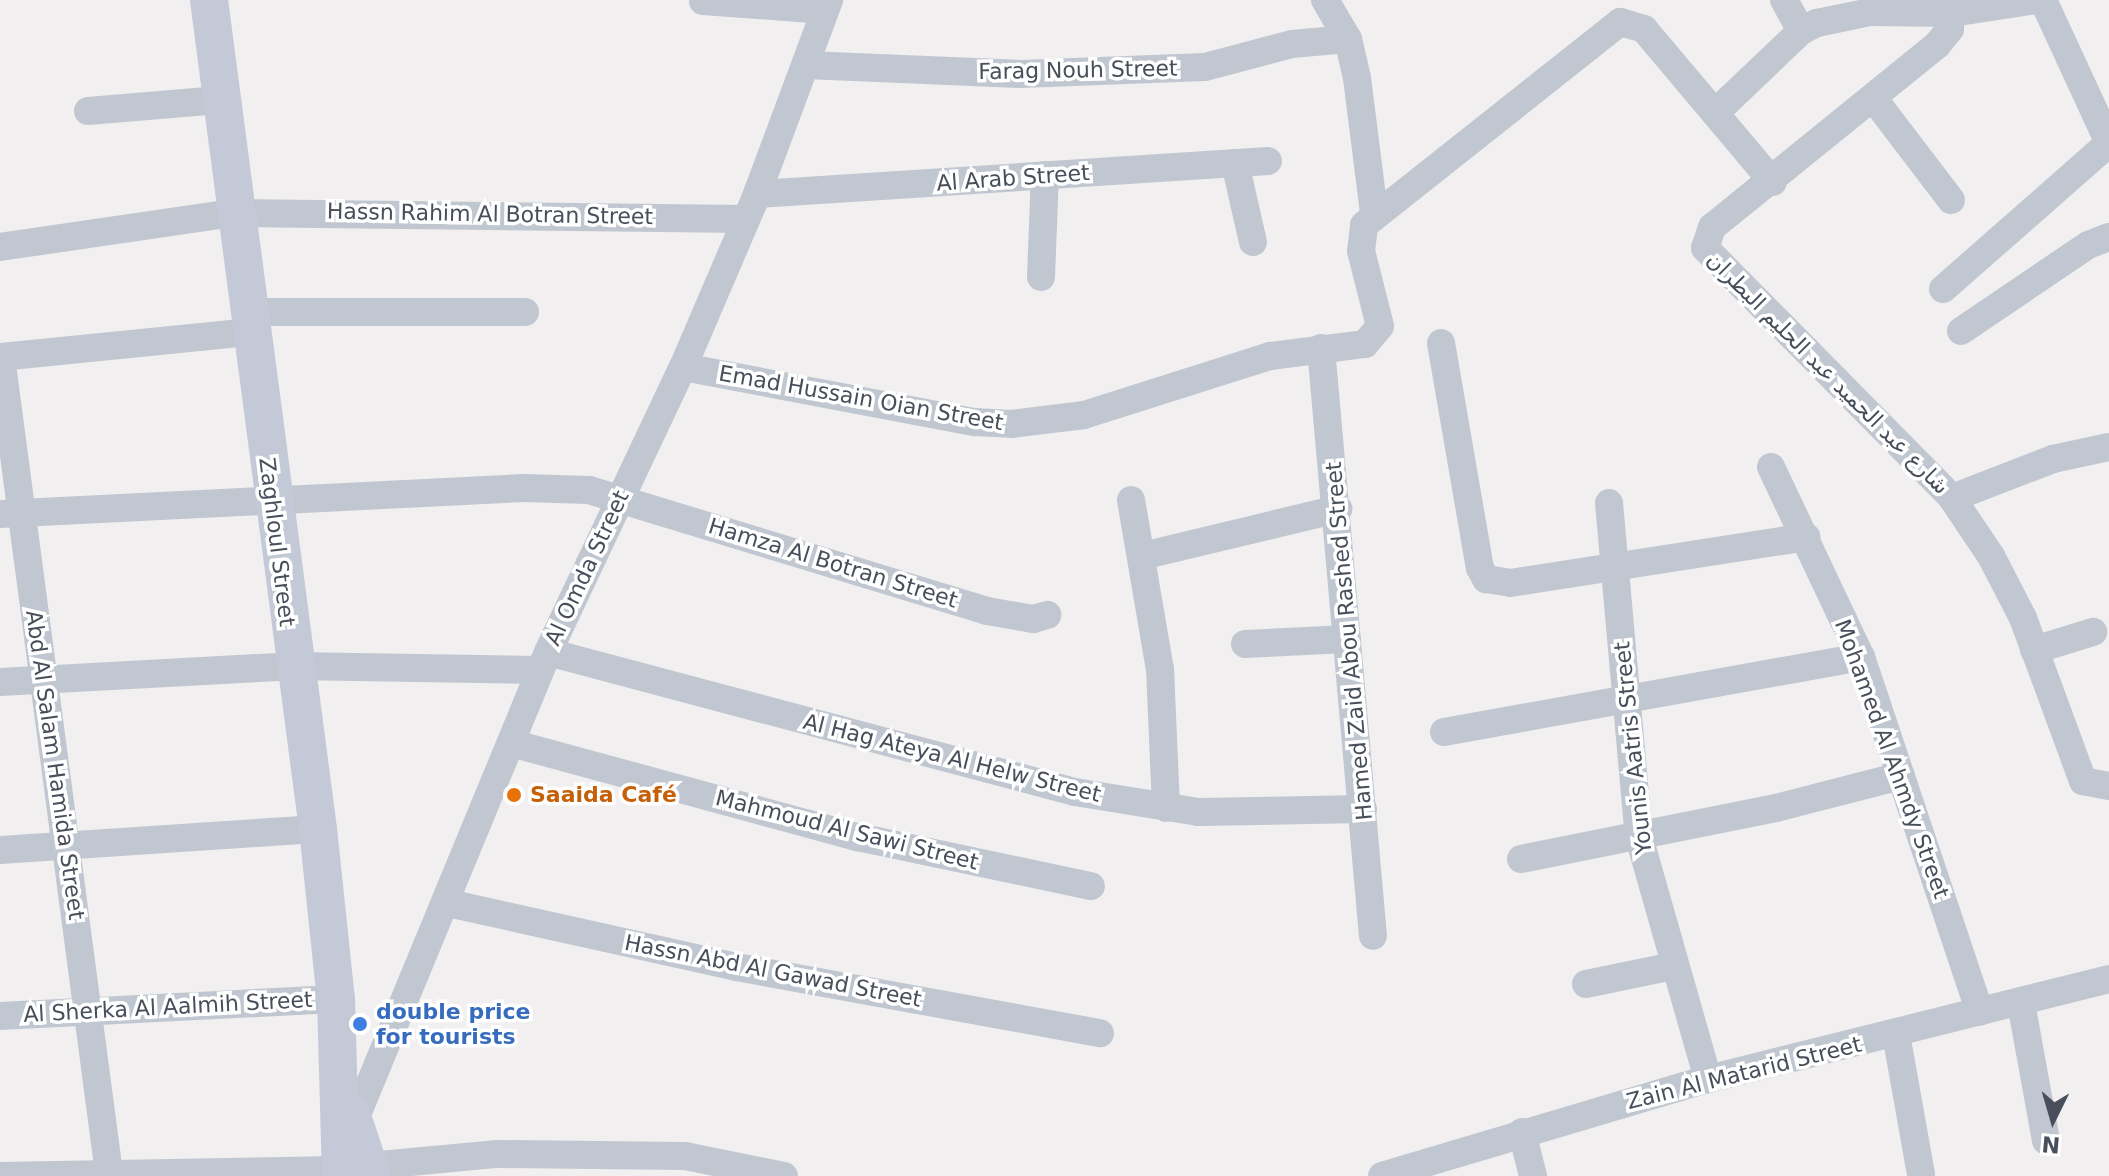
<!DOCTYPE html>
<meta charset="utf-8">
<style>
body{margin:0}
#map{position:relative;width:2109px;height:1176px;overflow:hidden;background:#f1efef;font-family:"DejaVu Sans","Noto Naskh Arabic",sans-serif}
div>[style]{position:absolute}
.street>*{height:28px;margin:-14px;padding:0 14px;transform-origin:14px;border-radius:14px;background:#c0c7d0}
.secondary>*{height:38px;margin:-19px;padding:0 19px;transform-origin:19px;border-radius:19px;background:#c3c9d6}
.dots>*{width:22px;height:22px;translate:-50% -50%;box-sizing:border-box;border:4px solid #fff;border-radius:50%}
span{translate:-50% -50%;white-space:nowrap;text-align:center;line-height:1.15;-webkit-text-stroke:7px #fff;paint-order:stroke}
.street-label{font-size:22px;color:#484f5b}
.food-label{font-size:22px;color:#c56008;font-weight:700}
.left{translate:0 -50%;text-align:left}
.shop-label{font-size:22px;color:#366cbe;font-weight:700}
.north{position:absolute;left:2013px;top:1080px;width:80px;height:80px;-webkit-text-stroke:6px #fff;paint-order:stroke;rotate:185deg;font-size:22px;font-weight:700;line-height:32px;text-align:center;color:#484f5b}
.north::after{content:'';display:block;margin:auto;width:28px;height:36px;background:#484f5b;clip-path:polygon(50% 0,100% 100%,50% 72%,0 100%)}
</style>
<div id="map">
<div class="street">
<div style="left:1325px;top:0;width:45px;rotate:59.5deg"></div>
<div style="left:1348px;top:39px;width:40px;rotate:77deg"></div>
<div style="left:1357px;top:78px;width:136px;rotate:82.8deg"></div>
<div style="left:1784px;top:0;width:35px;rotate:61deg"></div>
<div style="left:1951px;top:0;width:29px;rotate:92deg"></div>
<div style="left:1950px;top:29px;width:21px;rotate:129deg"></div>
<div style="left:1937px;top:45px;width:289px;rotate:141deg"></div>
<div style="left:1712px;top:227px;width:22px;rotate:108deg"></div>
<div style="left:1705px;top:248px;width:351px;rotate:45.3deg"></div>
<div style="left:1952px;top:498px;width:70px;rotate:56.1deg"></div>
<div style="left:1991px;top:556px;width:70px;rotate:62.7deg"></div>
<div style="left:2023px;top:618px;width:174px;rotate:69.8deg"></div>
<div style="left:2083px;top:781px;width:26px;rotate:11deg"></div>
<div style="left:2043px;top:0;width:157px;rotate:65.2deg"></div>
<div style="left:703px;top:1px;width:122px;rotate:4.2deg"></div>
<div style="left:806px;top:65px;width:215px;rotate:2.4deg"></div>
<div style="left:1021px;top:74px;width:184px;rotate:-2.2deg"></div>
<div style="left:1205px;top:67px;width:90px;rotate:-14.8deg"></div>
<div style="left:1292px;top:44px;width:56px;rotate:-5.1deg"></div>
<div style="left:1874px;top:99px;width:127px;rotate:52.7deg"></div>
<div style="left:88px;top:111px;width:132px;rotate:-4.8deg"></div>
<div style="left:1715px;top:113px;width:119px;rotate:-43.6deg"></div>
<div style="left:1801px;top:31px;width:18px;rotate:-27deg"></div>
<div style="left:1817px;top:23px;width:54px;rotate:-11.7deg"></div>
<div style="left:1870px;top:12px;width:82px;rotate:0.7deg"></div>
<div style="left:1952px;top:13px;width:86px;rotate:-8.7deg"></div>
<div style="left:1235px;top:163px;width:81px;rotate:77.2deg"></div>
<div style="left:757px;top:194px;width:512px;rotate:-3.69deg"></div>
<div style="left:0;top:247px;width:236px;rotate:-8.3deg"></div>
<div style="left:234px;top:213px;width:512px;rotate:0.67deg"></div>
<div style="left:1041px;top:277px;width:102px;rotate:-87.8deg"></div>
<div style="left:1943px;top:289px;width:221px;rotate:-41.3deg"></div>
<div style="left:246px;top:312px;width:279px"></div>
<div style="left:1961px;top:331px;width:153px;rotate:-34.1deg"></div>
<div style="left:2088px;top:245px;width:22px;rotate:-21deg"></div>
<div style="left:1441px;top:343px;width:228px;rotate:80.2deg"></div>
<div style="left:1480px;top:568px;width:13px;rotate:61deg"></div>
<div style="left:1486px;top:579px;width:24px;rotate:9deg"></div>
<div style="left:1510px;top:583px;width:300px;rotate:-8.8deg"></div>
<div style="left:1321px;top:348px;width:590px;rotate:84.95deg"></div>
<div style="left:0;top:357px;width:250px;rotate:-5.7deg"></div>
<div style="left:1px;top:357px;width:823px;rotate:82.46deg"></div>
<div style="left:683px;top:367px;width:297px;rotate:10.7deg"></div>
<div style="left:975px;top:422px;width:36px;rotate:3deg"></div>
<div style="left:1011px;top:424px;width:74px;rotate:-7deg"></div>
<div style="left:1084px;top:415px;width:195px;rotate:-17.6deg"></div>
<div style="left:1270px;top:356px;width:96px;rotate:-7.2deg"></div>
<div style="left:1365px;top:344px;width:23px;rotate:-50deg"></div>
<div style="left:1380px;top:326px;width:77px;rotate:-104.2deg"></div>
<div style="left:1361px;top:251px;width:26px;rotate:-83deg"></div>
<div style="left:1364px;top:225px;width:327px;rotate:-38.4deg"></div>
<div style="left:1620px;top:22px;width:25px;rotate:16deg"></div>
<div style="left:1644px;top:29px;width:200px;rotate:49.9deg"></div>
<div style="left:1771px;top:467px;width:210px;rotate:64.7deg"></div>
<div style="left:1861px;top:657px;width:374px;rotate:71.5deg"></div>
<div style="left:1952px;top:498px;width:108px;rotate:-21.1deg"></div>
<div style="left:2053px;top:459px;width:57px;rotate:-12.1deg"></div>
<div style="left:1131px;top:500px;width:171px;rotate:80.3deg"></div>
<div style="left:1160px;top:669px;width:139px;rotate:87.5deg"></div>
<div style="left:1609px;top:503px;width:335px;rotate:84.9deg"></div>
<div style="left:1639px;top:837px;width:252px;rotate:74.1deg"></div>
<div style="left:0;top:514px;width:525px;rotate:-2.84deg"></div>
<div style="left:524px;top:488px;width:65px;rotate:1.8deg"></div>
<div style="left:589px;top:490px;width:416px;rotate:16.9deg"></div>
<div style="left:987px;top:611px;width:47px;rotate:9.9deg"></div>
<div style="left:1033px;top:619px;width:15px;rotate:-16deg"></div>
<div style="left:1142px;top:556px;width:202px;rotate:-13.5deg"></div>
<div style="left:1245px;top:644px;width:102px;rotate:-2.8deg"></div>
<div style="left:2034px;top:650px;width:62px;rotate:-17deg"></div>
<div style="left:548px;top:652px;width:545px;rotate:14.88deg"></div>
<div style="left:1075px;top:792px;width:125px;rotate:9.2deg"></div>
<div style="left:1198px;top:812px;width:165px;rotate:-1deg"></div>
<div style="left:0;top:682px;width:293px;rotate:-3.1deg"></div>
<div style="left:293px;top:666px;width:247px;rotate:0.9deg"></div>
<div style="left:1444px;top:732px;width:424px;rotate:-10.2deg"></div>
<div style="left:511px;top:743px;width:360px;rotate:15.2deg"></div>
<div style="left:858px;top:837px;width:238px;rotate:11.9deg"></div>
<div style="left:0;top:850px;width:319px;rotate:-3.8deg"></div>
<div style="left:1521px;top:859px;width:260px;rotate:-11.3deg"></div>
<div style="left:1776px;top:808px;width:129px;rotate:-14.4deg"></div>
<div style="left:448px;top:903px;width:295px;rotate:12.5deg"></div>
<div style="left:736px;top:967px;width:370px;rotate:10.3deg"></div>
<div style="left:1586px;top:984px;width:90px;rotate:-11.6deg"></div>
<div style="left:2021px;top:1003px;width:140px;rotate:79.7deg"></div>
<div style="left:0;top:1016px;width:336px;rotate:-2.9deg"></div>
<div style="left:1896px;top:1034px;width:142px;rotate:79.9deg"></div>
<div style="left:345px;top:1127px;width:10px;rotate:-29deg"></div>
<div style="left:354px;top:1122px;width:508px;rotate:-67.57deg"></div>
<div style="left:548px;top:652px;width:315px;rotate:-64.7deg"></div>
<div style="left:683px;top:367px;width:188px;rotate:-66.8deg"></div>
<div style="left:757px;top:194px;width:207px;rotate:-69.6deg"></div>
<div style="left:1522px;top:1132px;width:45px;rotate:76deg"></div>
<div style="left:369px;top:1166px;width:129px;rotate:-5.4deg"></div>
<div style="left:497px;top:1154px;width:188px;rotate:0.6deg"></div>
<div style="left:685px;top:1156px;width:101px;rotate:11.4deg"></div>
<div style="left:0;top:1176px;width:340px;rotate:-1deg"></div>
<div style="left:1382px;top:1176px;width:340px;rotate:-16.6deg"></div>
<div style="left:1708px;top:1079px;width:413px;rotate:-14deg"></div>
</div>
<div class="secondary">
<div style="left:209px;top:0;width:836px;rotate:82.51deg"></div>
<div style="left:318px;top:829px;width:171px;rotate:84deg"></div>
<div style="left:336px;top:999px;width:177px;rotate:88.4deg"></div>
<div style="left:350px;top:1110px;width:70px;rotate:71.6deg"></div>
</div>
<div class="dots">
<div style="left:514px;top:795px;background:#e8710a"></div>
<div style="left:360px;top:1024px;background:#3f7fe0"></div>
</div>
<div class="street-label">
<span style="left:1078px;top:70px;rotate:-1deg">Farag Nouh Street</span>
<span style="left:1013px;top:178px;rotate:-4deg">Al Arab Street</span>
<span style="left:490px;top:214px;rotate:1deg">Hassn Rahim Al Botran Street</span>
<span style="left:1828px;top:373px;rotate:45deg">شارع عبد الحميد عبد الحليم البطران</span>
<span style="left:861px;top:398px;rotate:10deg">Emad Hussain Oian Street</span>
<span style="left:277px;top:542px;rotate:83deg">Zaghloul Street</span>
<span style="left:833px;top:563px;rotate:17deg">Hamza Al Botran Street</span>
<span style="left:587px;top:568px;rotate:-65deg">Al Omda Street</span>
<span style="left:1349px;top:641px;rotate:-95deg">Hamed Zaid Abou Rashed Street</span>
<span style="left:1633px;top:748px;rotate:-96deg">Younis Aatris Street</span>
<span style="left:952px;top:758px;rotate:14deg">Al Hag Ateya Al Helw Street</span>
<span style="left:1892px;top:759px;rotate:70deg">Mohamed Al Ahmdy Street</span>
<span style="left:55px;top:765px;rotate:82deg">Abd Al Salam Hamida Street</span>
<span style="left:847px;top:830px;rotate:14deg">Mahmoud Al Sawi Street</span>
<span style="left:773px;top:971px;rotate:11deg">Hassn Abd Al Gawad Street</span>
<span style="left:168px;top:1007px;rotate:-3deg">Al Sherka Al Aalmih Street</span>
<span style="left:1744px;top:1073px;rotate:-14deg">Zain Al Matarid Street</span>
</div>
<div class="food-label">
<span class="left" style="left:530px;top:795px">Saaida Café</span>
</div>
<div class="shop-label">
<span class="left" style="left:376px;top:1024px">double price<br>for tourists</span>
</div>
<div class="north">N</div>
</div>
